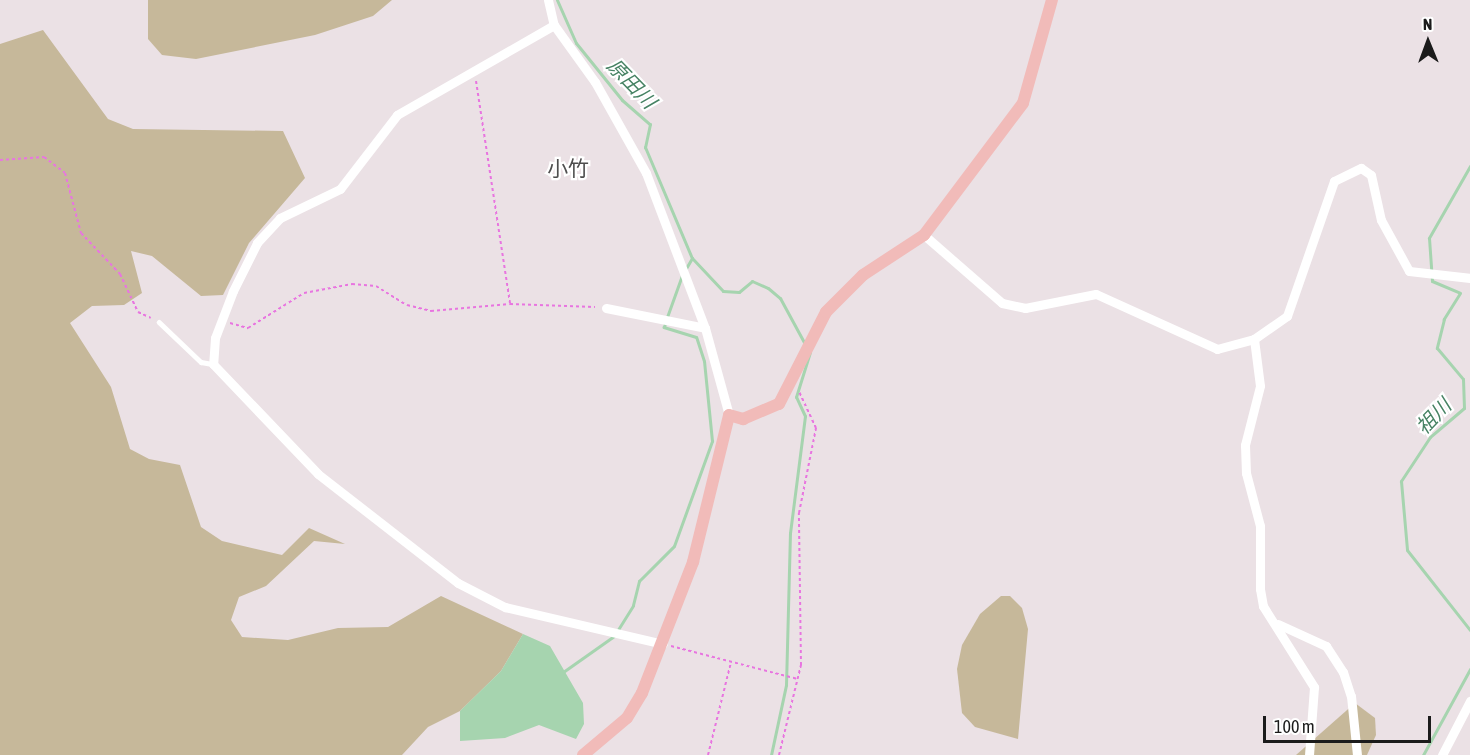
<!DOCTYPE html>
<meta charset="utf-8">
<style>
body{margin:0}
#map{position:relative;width:1470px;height:755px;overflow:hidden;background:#ebe1e5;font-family:"Asap Condensed","Noto Sans JP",sans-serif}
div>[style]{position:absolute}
.forest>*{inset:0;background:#c6b89a}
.water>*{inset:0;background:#a6d4af}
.stream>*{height:3px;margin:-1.5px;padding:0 1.5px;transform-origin:1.5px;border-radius:1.5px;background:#a6d4af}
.path>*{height:2px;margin-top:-1px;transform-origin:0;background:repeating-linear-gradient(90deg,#e875e0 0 3px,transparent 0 6px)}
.lane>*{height:4.5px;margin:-2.25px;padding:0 2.25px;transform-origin:2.25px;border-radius:2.25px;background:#fff}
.street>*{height:9px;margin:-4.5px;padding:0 4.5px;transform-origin:4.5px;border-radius:4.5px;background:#fff}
.secondary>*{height:12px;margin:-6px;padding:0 6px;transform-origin:6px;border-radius:6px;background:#f1bbb9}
span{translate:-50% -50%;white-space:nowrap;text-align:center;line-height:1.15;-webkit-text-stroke:4.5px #fff;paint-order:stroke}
.water-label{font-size:20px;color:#468263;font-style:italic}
.quarter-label{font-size:21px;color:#4e4e4e}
.north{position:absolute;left:1398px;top:12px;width:60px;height:60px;-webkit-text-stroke:4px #fff;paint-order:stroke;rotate:359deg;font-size:16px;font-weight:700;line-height:24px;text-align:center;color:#1b1b1b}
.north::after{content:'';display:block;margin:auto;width:21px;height:27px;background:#1b1b1b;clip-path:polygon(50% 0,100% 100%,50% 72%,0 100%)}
.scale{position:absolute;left:1263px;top:716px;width:168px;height:27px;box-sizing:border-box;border:3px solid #1b1b1b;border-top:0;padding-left:8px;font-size:18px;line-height:21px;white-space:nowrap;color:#1b1b1b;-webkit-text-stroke:4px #fff;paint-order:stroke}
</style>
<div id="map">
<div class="forest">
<div style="clip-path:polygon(392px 0,373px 16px,315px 35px,196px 59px,162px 55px,148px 39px,148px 0)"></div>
<div style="clip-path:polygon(43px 30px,108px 119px,133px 129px,283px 131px,305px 178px,249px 243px,223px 295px,201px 296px,152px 256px,131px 251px,142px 293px,124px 305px,92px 306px,70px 323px,111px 387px,130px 449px,149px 459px,180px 465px,201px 527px,222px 541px,282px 555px,309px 528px,345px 544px,314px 541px,266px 586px,239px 597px,231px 620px,242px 637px,288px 640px,338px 628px,388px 627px,441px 596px,523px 634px,501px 671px,460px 711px,428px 727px,402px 755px,0 755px,0 44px)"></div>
<div style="clip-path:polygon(1001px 596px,1010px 596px,1022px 608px,1028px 629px,1018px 739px,975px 727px,962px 713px,957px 669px,962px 645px,980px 614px)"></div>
<div style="clip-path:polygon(1355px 703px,1375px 718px,1376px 735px,1367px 755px,1296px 755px)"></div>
</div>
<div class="water">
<div style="clip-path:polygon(523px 634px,550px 646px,583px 703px,584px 724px,576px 739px,539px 725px,505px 738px,460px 741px,460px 711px,501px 671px)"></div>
</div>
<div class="stream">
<div style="left:557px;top:0;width:47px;rotate:66.2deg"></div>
<div style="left:576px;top:43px;width:73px;rotate:51.1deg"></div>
<div style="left:622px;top:100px;width:37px;rotate:41deg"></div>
<div style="left:650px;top:124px;width:24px;rotate:102deg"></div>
<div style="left:645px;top:147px;width:121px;rotate:67.1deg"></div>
<div style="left:692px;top:258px;width:45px;rotate:46.8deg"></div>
<div style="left:723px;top:291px;width:16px;rotate:4deg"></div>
<div style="left:739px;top:292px;width:17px;rotate:-40deg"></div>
<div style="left:752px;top:281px;width:17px;rotate:24deg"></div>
<div style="left:768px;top:288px;width:16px;rotate:40deg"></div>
<div style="left:780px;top:298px;width:52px;rotate:61.5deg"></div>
<div style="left:1470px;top:166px;width:83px;rotate:119.7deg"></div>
<div style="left:1429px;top:238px;width:43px;rotate:86deg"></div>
<div style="left:1432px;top:281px;width:30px;rotate:23deg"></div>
<div style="left:1460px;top:293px;width:31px;rotate:122deg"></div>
<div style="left:1444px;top:319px;width:30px;rotate:104deg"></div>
<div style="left:1437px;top:348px;width:40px;rotate:50deg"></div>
<div style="left:1463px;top:379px;width:29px;rotate:88deg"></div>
<div style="left:1464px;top:408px;width:45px;rotate:139.5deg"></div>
<div style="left:1430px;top:437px;width:53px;rotate:123.4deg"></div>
<div style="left:1401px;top:481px;width:69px;rotate:85deg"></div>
<div style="left:1407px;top:550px;width:102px;rotate:51.8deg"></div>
<div style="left:685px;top:270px;width:14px;rotate:-60deg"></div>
<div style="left:667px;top:317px;width:45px;rotate:-70.3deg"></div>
<div style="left:563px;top:672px;width:62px;rotate:-35.2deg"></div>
<div style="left:614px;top:636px;width:36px;rotate:-58deg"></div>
<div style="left:633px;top:605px;width:25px;rotate:-76deg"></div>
<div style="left:639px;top:581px;width:49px;rotate:-45deg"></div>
<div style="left:674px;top:546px;width:112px;rotate:-70.1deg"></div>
<div style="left:712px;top:441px;width:80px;rotate:-95.7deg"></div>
<div style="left:704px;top:361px;width:25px;rotate:-108deg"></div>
<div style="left:696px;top:337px;width:34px;rotate:-163deg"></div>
<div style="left:664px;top:327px;width:4px;rotate:-76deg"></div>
<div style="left:771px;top:755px;width:72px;rotate:-77.9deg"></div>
<div style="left:786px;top:685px;width:152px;rotate:-88.5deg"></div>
<div style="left:790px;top:533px;width:118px;rotate:-82.7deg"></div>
<div style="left:805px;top:416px;width:21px;rotate:-115deg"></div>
<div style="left:796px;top:397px;width:47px;rotate:-72.7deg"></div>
<div style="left:1423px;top:755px;width:98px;rotate:-61.3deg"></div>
</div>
<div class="path">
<div style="left:476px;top:81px;width:226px;rotate:81.3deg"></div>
<div style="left:0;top:160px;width:44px;rotate:-3.9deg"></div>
<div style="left:44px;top:157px;width:26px;rotate:37deg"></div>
<div style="left:65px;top:173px;width:62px;rotate:75.1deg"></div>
<div style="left:81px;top:233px;width:57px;rotate:46.4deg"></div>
<div style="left:120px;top:274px;width:42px;rotate:64.7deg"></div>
<div style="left:138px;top:312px;width:14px;rotate:25deg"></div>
<div style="left:230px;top:323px;width:19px;rotate:16deg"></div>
<div style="left:248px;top:328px;width:66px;rotate:-32deg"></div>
<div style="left:304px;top:293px;width:49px;rotate:-10.6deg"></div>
<div style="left:352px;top:284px;width:24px;rotate:5deg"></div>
<div style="left:376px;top:286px;width:36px;rotate:32deg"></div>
<div style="left:407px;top:305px;width:25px;rotate:14deg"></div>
<div style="left:431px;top:311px;width:79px;rotate:-5.1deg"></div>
<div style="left:510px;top:304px;width:85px;rotate:2deg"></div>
<div style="left:671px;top:646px;width:131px;rotate:14.6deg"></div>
<div style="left:708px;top:755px;width:96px;rotate:-76.1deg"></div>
<div style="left:779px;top:755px;width:93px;rotate:-76.3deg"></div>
<div style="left:801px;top:665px;width:152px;rotate:-90.8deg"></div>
<div style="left:799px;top:513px;width:87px;rotate:-78.7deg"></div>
<div style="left:816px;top:428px;width:40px;rotate:-115deg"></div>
</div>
<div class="lane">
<div style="left:159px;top:322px;width:58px;rotate:43.6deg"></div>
<div style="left:201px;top:362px;width:11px;rotate:10deg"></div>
</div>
<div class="street">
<div style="left:548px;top:0;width:26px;rotate:77deg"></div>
<div style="left:554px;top:25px;width:70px;rotate:54.3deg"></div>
<div style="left:595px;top:82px;width:104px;rotate:60.7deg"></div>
<div style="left:646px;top:173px;width:166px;rotate:69.2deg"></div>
<div style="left:705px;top:328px;width:90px;rotate:74.6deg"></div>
<div style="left:554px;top:25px;width:181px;rotate:150.2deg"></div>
<div style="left:397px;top:115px;width:93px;rotate:127.6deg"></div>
<div style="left:340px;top:189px;width:67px;rotate:154.2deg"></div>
<div style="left:280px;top:218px;width:34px;rotate:133deg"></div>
<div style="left:257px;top:243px;width:54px;rotate:116.6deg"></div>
<div style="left:233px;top:291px;width:50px;rotate:111deg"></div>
<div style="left:215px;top:338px;width:26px;rotate:94deg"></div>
<div style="left:213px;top:364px;width:152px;rotate:46.3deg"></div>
<div style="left:318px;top:474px;width:177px;rotate:37.9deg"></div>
<div style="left:458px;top:583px;width:53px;rotate:27.1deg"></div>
<div style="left:505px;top:607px;width:162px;rotate:13.2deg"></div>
<div style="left:924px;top:235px;width:103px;rotate:41.1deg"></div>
<div style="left:1002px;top:303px;width:24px;rotate:12deg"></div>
<div style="left:1025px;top:308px;width:72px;rotate:-11.2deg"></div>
<div style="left:1096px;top:294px;width:133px;rotate:24.4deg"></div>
<div style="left:1217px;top:349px;width:38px;rotate:-15deg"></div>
<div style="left:1254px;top:339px;width:40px;rotate:-34.9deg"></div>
<div style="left:1287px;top:316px;width:143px;rotate:-70.8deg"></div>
<div style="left:1334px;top:181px;width:30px;rotate:-26deg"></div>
<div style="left:1361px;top:168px;width:12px;rotate:35deg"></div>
<div style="left:1371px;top:175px;width:46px;rotate:77.5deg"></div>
<div style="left:1381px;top:220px;width:58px;rotate:61.2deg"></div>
<div style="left:1409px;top:271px;width:61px;rotate:6.5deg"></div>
<div style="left:606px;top:308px;width:101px;rotate:11.4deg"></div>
<div style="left:1254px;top:339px;width:47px;rotate:82.7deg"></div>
<div style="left:1260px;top:386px;width:61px;rotate:104.3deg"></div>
<div style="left:1245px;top:445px;width:28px;rotate:88deg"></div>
<div style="left:1246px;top:473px;width:55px;rotate:75.2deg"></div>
<div style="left:1260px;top:526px;width:63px;rotate:90deg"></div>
<div style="left:1260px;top:589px;width:17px;rotate:80deg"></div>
<div style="left:1263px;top:606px;width:96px;rotate:57.8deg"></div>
<div style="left:1314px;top:687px;width:68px;rotate:94.2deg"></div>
<div style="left:1278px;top:624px;width:53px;rotate:24.6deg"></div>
<div style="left:1326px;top:646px;width:31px;rotate:57deg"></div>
<div style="left:1343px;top:672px;width:25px;rotate:72deg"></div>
<div style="left:1351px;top:696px;width:59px;rotate:84.2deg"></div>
<div style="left:1442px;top:755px;width:61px;rotate:-62.6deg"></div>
</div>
<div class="secondary">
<div style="left:583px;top:755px;width:57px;rotate:-40.1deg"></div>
<div style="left:627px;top:718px;width:29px;rotate:-59deg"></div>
<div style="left:642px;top:693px;width:141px;rotate:-68.7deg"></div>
<div style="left:693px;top:562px;width:151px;rotate:-76.2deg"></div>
<div style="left:729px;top:415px;width:15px;rotate:16deg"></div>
<div style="left:743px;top:419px;width:39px;rotate:-23deg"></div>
<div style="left:779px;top:404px;width:103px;rotate:-62.9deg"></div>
<div style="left:826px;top:312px;width:52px;rotate:-45deg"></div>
<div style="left:863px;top:275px;width:73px;rotate:-33.3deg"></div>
<div style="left:924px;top:235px;width:165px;rotate:-53.1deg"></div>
<div style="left:1023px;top:103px;width:107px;rotate:-74.3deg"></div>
</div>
<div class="water-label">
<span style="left:632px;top:83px;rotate:46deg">原田川</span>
<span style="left:1433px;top:416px;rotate:-46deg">祖川</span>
</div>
<div class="quarter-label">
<span style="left:568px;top:168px">小竹</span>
</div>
<div class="north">N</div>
<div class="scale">100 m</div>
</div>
